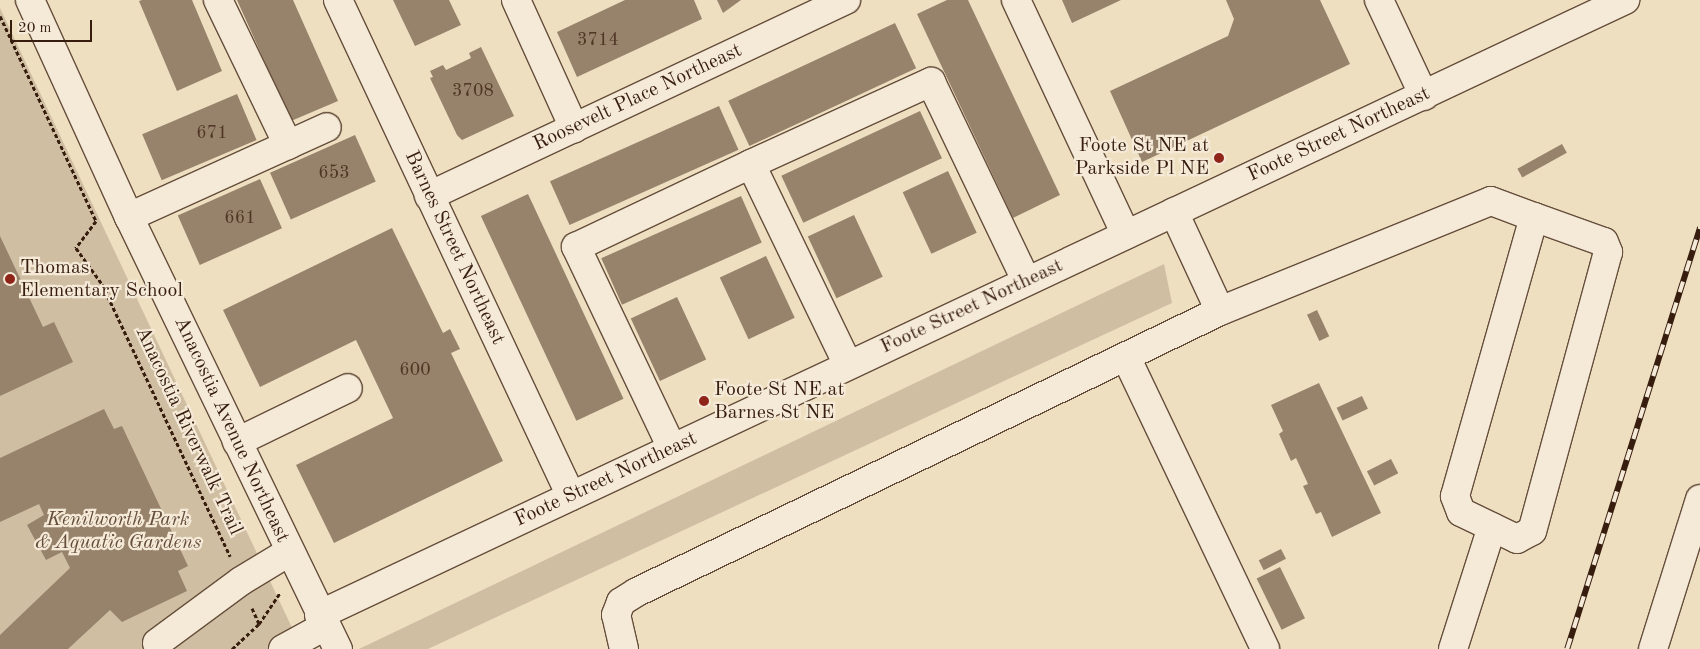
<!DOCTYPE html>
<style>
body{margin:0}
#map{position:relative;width:1700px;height:649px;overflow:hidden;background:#efdfc1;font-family:"Old Standard TT",serif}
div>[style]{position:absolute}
.green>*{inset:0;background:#d0bea3}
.building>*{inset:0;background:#97826b;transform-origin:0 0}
.path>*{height:3px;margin-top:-1.5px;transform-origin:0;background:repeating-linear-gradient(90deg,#371d0e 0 4px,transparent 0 6.5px)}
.roads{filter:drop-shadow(1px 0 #654e3b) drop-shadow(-1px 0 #654e3b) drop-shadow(0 1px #654e3b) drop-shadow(0 -1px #654e3b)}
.minor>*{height:28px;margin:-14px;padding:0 14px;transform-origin:14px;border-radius:14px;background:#f5ead7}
.rail>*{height:5.5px;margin-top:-2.75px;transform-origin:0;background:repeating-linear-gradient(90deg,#f5ead7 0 11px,#371d0e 0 22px);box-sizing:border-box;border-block:1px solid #371d0e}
.dots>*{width:14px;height:14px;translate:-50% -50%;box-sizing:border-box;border:2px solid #f5ead7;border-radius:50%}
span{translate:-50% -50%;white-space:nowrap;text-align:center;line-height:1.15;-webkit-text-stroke:4.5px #f5ead7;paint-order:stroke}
.number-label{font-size:18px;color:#4f3625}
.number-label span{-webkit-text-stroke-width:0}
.street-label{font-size:20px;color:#371d0e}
.poi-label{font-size:20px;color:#371d0e}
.right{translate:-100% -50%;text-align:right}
.left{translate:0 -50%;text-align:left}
.park-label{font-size:20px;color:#654d3b;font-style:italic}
.scale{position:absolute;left:10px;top:20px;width:82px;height:22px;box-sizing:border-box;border:2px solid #371d0e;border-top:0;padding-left:6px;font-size:15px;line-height:18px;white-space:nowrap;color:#371d0e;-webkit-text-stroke:4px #f5ead7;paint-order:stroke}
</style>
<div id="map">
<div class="green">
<div style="clip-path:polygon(0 8px,302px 649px,0 649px)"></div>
<div style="clip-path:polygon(1164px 264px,1172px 303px,428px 649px,359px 649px)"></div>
</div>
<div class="building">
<div style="clip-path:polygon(142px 0,192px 0,222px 71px,177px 91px,139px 1px)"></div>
<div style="clip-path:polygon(237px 0,293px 0,338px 101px,291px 121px)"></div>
<div style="clip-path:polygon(393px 0,449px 0,461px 25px,415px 46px)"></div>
<div style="clip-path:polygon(625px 0,694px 0,702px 19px,577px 77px,557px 32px)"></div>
<div style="clip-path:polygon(717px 0,741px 0,723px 13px)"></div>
<div style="clip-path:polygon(947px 0,968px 0,1060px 195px,1013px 218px,917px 14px)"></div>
<div style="clip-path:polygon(1062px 0,1121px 0,1072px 23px)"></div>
<div style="clip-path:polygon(1226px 0,1320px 0,1350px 64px,1142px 162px,1110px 91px,1228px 36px,1234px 19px)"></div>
<div style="left:895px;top:23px;width:50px;height:184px;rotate:65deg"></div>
<div style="clip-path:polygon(481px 47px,514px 116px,462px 140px,457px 135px,430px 78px,433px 77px,430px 71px,443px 65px,446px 70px,471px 58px,469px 53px)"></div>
<div style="left:237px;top:94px;width:50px;height:103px;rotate:67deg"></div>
<div style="left:719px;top:106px;width:48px;height:185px;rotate:66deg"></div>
<div style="left:920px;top:111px;width:52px;height:153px;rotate:65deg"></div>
<div style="left:355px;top:135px;width:51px;height:93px;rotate:66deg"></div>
<div style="left:1562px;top:144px;width:10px;height:51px;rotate:61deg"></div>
<div style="left:948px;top:171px;width:68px;height:50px;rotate:65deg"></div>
<div style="left:260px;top:179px;width:54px;height:90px;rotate:66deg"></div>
<div style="left:528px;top:194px;width:226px;height:52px;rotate:65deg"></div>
<div style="left:741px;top:196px;width:51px;height:153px;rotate:66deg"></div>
<div style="left:854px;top:215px;width:68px;height:51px;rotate:65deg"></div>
<div style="clip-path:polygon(392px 228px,443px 333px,450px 329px,460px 349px,451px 353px,503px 461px,334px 543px,296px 465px,393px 418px,356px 340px,260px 387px,223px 310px)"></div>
<div style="clip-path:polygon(0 236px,43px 327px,54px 322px,73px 362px,0 396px)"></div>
<div style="left:766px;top:256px;width:68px;height:51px;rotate:65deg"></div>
<div style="left:677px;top:297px;width:69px;height:51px;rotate:65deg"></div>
<div style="left:1317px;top:310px;width:29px;height:11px;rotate:65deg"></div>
<div style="clip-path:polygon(1319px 383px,1381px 513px,1332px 537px,1321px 512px,1316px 514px,1303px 486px,1308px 484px,1296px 458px,1291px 461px,1279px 434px,1283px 431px,1271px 405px)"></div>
<div style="left:1362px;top:396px;width:14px;height:28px;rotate:65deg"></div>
<div style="clip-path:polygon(104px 409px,114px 429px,122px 426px,188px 566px,178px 571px,187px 591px,122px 622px,110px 610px,68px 649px,0 649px,0 635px,70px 568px,62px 552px,46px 560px,27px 525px,44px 515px,39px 504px,0 522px,0 458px)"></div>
<div style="left:1391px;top:459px;width:16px;height:27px;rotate:63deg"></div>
<div style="left:1281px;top:549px;width:11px;height:25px;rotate:63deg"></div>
<div style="left:1280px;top:567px;width:57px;height:26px;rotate:64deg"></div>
</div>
<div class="path">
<div style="left:0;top:16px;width:226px;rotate:64.9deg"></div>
<div style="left:96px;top:221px;width:34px;rotate:127deg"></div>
<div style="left:76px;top:248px;width:44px;rotate:54.2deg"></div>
<div style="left:102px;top:284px;width:301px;rotate:64.8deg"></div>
<div style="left:252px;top:608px;width:17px;rotate:66deg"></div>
<div style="left:232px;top:649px;width:37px;rotate:-43deg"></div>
<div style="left:259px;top:624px;width:37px;rotate:-56deg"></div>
</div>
<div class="roads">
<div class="minor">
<div style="left:30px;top:0;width:239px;rotate:65.5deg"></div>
<div style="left:129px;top:217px;width:480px;rotate:64.2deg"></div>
<div style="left:218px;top:0;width:161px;rotate:64.2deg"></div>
<div style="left:338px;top:0;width:548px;rotate:64.84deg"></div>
<div style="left:516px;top:0;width:141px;rotate:65.6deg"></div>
<div style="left:1016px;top:0;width:259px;rotate:64.9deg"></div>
<div style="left:1379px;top:0;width:106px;rotate:64.9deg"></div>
<div style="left:429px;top:196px;width:461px;rotate:-25.2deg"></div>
<div style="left:1174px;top:212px;width:109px;rotate:65.1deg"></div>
<div style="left:129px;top:217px;width:217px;rotate:-24.4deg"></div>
<div style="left:1126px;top:357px;width:323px;rotate:64.5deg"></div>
<div style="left:848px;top:365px;width:223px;rotate:-115.8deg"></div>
<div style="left:751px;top:164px;width:198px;rotate:-24.5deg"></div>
<div style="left:931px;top:82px;width:220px;rotate:64.4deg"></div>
<div style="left:237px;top:442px;width:123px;rotate:-25.9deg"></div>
<div style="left:672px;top:448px;width:223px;rotate:-115.5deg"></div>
<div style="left:576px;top:247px;width:194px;rotate:-25.4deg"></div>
<div style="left:319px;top:615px;width:1444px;rotate:-25.22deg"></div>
<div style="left:157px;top:643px;width:104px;rotate:-36.4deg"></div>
<div style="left:241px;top:581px;width:56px;rotate:-31.1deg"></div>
<div style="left:283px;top:649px;width:48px;rotate:-28.7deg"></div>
<div style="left:624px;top:649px;width:35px;rotate:-103deg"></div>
<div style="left:616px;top:615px;width:14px;rotate:-69deg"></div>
<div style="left:621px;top:602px;width:19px;rotate:-32deg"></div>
<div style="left:637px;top:592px;width:647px;rotate:-25.73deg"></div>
<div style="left:1220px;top:311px;width:292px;rotate:-22.1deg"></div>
<div style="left:1491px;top:201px;width:46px;rotate:20.4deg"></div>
<div style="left:1534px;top:217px;width:74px;rotate:19.7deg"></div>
<div style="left:1604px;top:242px;width:11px;rotate:68deg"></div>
<div style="left:1608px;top:252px;width:289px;rotate:105.2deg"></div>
<div style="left:1532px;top:531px;width:17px;rotate:152deg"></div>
<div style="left:1517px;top:539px;width:62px;rotate:-154.3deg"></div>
<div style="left:1461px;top:512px;width:17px;rotate:-111deg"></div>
<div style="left:1455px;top:496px;width:290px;rotate:-74.2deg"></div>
<div style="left:1453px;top:649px;width:128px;rotate:-72.3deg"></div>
<div style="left:1653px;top:649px;width:157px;rotate:-72.6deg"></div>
</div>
</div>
<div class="rail">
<div style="left:1567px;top:649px;width:442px;rotate:-72.5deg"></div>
</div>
<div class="dots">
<div style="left:1219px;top:158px;background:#8f2418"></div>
<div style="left:10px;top:279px;background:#8f2418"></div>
<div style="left:704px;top:401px;background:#8f2418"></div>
</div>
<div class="number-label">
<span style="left:598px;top:40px">3714</span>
<span style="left:473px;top:91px">3708</span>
<span style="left:212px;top:133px">671</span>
<span style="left:334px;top:173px">653</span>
<span style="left:240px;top:218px">661</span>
<span style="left:415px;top:370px">600</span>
</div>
<div class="street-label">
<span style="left:638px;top:98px;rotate:-25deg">Roosevelt Place Northeast</span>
<span style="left:1339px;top:135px;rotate:-25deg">Foote Street Northeast</span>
<span style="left:454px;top:248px;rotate:65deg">Barnes Street Northeast</span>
<span style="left:972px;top:307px;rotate:-25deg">Foote Street Northeast</span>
<span style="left:231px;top:430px;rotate:65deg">Anacostia Avenue Northeast</span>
<span style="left:188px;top:431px;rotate:65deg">Anacostia Riverwalk Trail</span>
<span style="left:606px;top:480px;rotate:-25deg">Foote Street Northeast</span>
</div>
<div class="poi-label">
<span class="right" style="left:1209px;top:158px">Foote St NE at<br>Parkside Pl NE</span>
<span class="left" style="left:20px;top:280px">Thomas<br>Elementary School</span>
<span class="left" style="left:714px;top:402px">Foote St NE at<br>Barnes St NE</span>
</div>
<div class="park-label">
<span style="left:118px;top:532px">Kenilworth Park<br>&amp; Aquatic Gardens</span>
</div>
<div class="scale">20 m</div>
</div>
